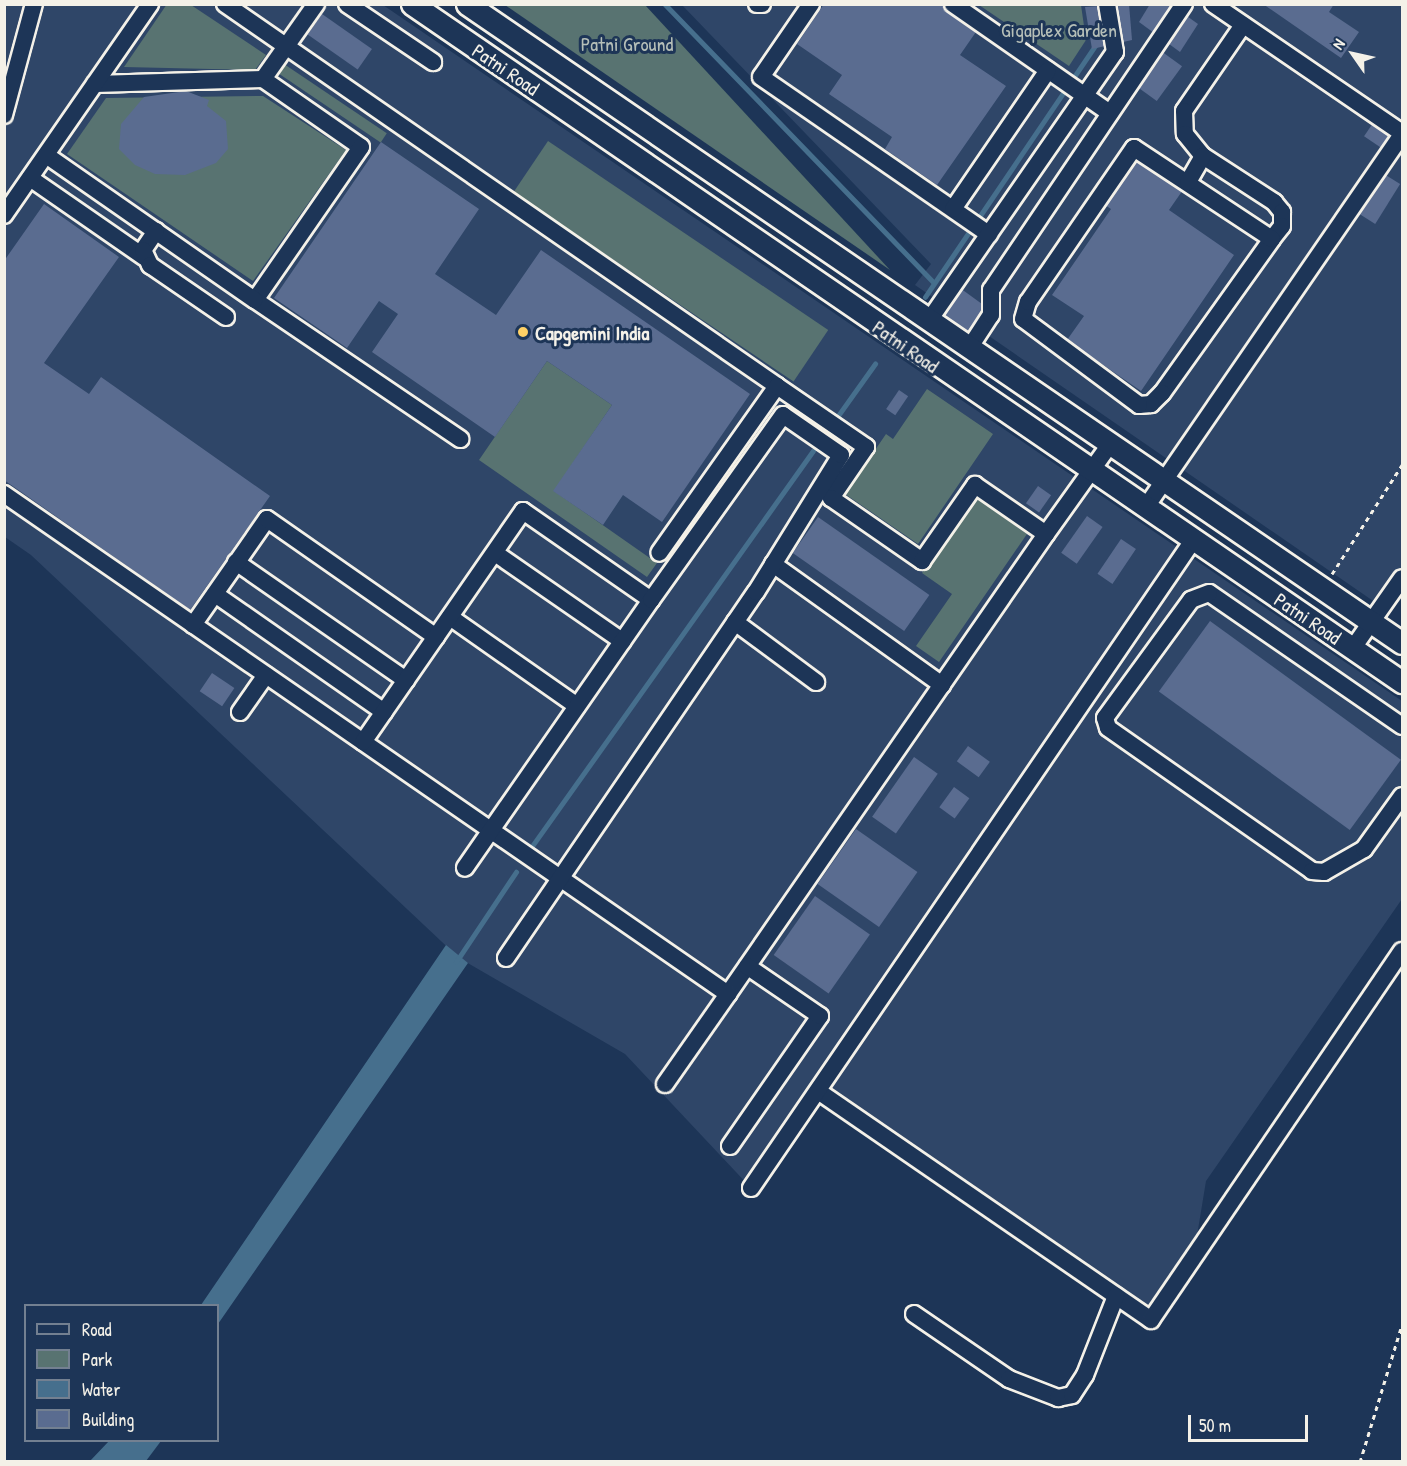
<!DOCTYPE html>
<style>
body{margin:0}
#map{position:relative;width:1407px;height:1466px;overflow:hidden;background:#1d3557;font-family:"Patrick Hand",sans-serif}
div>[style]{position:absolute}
.built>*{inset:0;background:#2f4668}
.green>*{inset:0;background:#587371;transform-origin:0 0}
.water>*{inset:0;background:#466f8d}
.stream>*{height:4.5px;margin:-2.25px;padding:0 2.25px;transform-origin:2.25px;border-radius:2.25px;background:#466f8d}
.building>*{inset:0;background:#5a6c90;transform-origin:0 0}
.path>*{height:3px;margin-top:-1.5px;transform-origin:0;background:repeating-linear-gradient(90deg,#f4f1e8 0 4.5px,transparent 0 9px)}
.roads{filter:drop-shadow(2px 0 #f4f1e8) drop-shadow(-2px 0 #f4f1e8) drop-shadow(0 2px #f4f1e8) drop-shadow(0 -2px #f4f1e8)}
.minor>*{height:16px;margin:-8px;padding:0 8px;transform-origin:8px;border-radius:8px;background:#1d3557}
.major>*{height:21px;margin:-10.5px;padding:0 10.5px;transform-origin:10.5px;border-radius:10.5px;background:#1d3557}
.dots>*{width:16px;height:16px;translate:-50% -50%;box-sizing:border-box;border:3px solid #1d3557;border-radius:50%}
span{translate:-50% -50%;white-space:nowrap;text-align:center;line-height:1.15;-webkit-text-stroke:6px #1d3557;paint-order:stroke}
.park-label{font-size:20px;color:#b6bfb8}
.street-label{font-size:20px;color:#f4f1e8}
.poi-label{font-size:20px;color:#f4f1e8;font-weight:700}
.left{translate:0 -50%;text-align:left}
.frame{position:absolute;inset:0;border:6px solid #f4f1e8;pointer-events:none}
.legend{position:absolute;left:24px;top:1304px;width:195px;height:138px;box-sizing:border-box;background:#1d3557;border:2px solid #738091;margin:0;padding:8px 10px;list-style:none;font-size:18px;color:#f4f1e8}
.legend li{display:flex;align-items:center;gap:12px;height:30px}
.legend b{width:30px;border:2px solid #738091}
.north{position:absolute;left:1323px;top:24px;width:60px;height:60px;-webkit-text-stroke:4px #1d3557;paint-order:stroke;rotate:304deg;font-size:16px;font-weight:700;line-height:24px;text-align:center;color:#f4f1e8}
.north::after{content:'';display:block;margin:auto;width:21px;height:27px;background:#f4f1e8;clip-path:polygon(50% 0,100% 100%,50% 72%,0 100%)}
.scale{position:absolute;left:1188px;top:1415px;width:120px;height:27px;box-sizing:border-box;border:3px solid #f4f1e8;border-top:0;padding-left:8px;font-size:18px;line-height:21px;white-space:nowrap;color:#f4f1e8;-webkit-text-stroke:4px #1d3557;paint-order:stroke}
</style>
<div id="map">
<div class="built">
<div style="clip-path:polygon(5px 5px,383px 5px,1402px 701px,1402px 899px,1206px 1181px,1195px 1248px,1151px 1320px,818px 1091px,751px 1188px,625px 1054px,459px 958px,31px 555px,5px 537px)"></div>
<div style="clip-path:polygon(682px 5px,1402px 5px,1402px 567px,1379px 605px,915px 285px,931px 264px)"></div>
</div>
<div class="green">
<div style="clip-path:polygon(167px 4px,191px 5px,266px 55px,255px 70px,124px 67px)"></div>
<div style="clip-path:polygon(505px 5px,645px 5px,890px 270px)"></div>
<div style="clip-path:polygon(979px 5px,1081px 5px,1086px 40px,1069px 66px)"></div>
<div style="left:284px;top:64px;width:124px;height:11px;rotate:34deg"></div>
<div style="clip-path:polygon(263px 96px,346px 150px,253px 281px,67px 154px,106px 98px)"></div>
<div style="left:548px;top:141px;width:338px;height:62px;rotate:34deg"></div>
<div style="clip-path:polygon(547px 361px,612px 405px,554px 491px,657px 563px,647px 577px,479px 460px)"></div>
<div style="clip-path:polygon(927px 389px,993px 434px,918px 544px,845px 494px,886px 434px,893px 439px)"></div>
<div style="clip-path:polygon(975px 497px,1027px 534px,939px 662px,916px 646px,952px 594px,922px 573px)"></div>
</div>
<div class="water">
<div style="clip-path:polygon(446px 945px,468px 963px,218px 1324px,218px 1306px,201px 1305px)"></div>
<div style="clip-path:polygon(109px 1441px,109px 1440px,161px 1441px,146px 1461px,90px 1461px)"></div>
</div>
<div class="stream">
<div style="left:665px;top:4px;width:386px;rotate:46deg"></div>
<div style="left:925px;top:297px;width:305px;rotate:-55.9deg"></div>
<div style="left:835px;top:420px;width:69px;rotate:-54.5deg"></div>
<div style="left:530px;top:849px;width:488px;rotate:-54.6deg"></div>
<div style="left:456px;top:962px;width:108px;rotate:-56.3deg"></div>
</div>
<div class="building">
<div style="clip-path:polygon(824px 4px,943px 4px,978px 29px,960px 55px,1006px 86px,937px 185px,885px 149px,892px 137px,829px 94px,842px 75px,797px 44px)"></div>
<div style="clip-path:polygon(1129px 4px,1132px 40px,1092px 49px,1085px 7px)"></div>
<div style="clip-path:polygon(1150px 4px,1170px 4px,1198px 24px,1180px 52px,1139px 22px)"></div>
<div style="clip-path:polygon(1263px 4px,1334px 4px,1329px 12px,1359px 32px,1341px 58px)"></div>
<div style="left:322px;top:14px;width:61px;height:25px;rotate:35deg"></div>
<div style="left:1161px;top:51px;width:26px;height:43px;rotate:36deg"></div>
<div style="clip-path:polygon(186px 91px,209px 100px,207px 106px,226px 121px,228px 149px,216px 163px,185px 175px,155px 174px,135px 165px,119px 149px,121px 124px,144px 97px)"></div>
<div style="left:1373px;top:123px;width:25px;height:16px;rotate:34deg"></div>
<div style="clip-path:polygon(381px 142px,479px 209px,435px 274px,496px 315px,541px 250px,750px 394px,662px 522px,623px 495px,603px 525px,553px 491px,612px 405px,547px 361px,495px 437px,372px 352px,398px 314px,379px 301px,347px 348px,274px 298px)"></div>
<div style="clip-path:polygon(1136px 153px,1185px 187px,1169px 210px,1234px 255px,1141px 391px,1067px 340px,1084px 316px,1052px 295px,1111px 209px,1102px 203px)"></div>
<div style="left:1384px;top:174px;width:19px;height:47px;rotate:32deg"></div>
<div style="clip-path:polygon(44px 204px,119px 257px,44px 363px,89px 394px,101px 377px,270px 496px,190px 610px,4px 480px,4px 261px)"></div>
<div style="left:960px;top:288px;width:37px;height:34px;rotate:36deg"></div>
<div style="left:899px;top:390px;width:11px;height:23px;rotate:34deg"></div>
<div style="left:1038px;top:486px;width:16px;height:21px;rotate:35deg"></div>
<div style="left:1087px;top:516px;width:19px;height:45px;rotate:35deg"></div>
<div style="left:818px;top:517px;width:136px;height:44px;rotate:35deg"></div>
<div style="left:1121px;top:539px;width:18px;height:42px;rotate:34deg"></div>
<div style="left:1210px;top:621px;width:236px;height:87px;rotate:36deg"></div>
<div style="left:212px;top:673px;width:27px;height:22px;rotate:34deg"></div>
<div style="left:968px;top:746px;width:27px;height:19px;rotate:36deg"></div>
<div style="left:914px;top:757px;width:29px;height:73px;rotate:35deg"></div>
<div style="left:954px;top:787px;width:19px;height:25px;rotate:36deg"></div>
<div style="left:856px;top:829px;width:75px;height:67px;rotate:35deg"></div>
<div style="left:815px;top:896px;width:67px;height:72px;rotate:35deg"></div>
</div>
<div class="path">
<div style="left:1332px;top:574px;width:130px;rotate:-57.3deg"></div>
<div style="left:1360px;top:1462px;width:143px;rotate:-73deg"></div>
</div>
<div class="roads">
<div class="minor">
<div style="left:225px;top:4px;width:671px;rotate:34.68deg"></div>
<div style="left:777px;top:386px;width:204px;rotate:125.2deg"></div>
<div style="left:347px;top:4px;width:104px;rotate:34deg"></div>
<div style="left:757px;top:4px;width:5px"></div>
<div style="left:811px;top:4px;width:88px;rotate:124.4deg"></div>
<div style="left:761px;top:77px;width:277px;rotate:34.6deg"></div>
<div style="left:953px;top:4px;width:191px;rotate:34.8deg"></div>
<div style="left:1213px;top:4px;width:229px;rotate:34.3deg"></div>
<div style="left:1243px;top:25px;width:104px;rotate:124.5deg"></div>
<div style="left:1184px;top:111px;width:23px;rotate:88deg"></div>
<div style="left:1185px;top:134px;width:28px;rotate:51deg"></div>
<div style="left:1203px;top:156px;width:85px;rotate:32.9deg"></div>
<div style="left:1274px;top:202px;width:13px;rotate:51deg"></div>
<div style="left:1282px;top:212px;width:14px;rotate:90deg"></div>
<div style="left:1282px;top:226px;width:16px;rotate:128deg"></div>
<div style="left:1272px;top:239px;width:189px;rotate:125.5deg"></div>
<div style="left:1162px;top:393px;width:16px;rotate:135deg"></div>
<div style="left:1151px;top:404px;width:12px;rotate:175deg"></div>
<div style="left:1139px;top:405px;width:144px;rotate:-143.4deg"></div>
<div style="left:1023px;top:319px;width:18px;rotate:-74deg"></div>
<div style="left:1028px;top:302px;width:187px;rotate:-55.5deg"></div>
<div style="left:1134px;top:148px;width:165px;rotate:33.4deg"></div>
<div style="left:263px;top:79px;width:119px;rotate:34.8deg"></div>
<div style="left:361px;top:147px;width:186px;rotate:124.7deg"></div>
<div style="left:255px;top:300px;width:248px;rotate:34.1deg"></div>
<div style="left:95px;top:84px;width:168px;rotate:-1.7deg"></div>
<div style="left:263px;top:79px;width:92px;rotate:-54.8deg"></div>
<div style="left:4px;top:115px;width:115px;rotate:-74.9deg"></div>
<div style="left:46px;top:155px;width:254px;rotate:34.8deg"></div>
<div style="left:30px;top:178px;width:139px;rotate:34.7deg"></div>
<div style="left:1188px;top:182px;width:30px;rotate:-60deg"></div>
<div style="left:953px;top:209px;width:168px;rotate:-55.6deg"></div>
<div style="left:4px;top:215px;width:257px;rotate:-55.3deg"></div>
<div style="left:156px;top:231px;width:23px;rotate:124deg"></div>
<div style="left:143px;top:250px;width:17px;rotate:65deg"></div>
<div style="left:150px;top:265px;width:92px;rotate:34.4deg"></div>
<div style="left:930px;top:319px;width:325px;rotate:-55.3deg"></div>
<div style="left:1115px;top:52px;width:49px;rotate:-99.5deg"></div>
<div style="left:970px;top:347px;width:38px;rotate:-57deg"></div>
<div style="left:991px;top:315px;width:25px;rotate:-90deg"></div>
<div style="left:991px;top:290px;width:345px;rotate:-56deg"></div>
<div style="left:777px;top:386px;width:108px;rotate:34.4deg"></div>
<div style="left:866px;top:447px;width:62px;rotate:124.5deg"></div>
<div style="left:831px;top:498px;width:111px;rotate:34.7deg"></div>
<div style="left:922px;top:561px;width:93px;rotate:-55.1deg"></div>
<div style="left:975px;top:485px;width:86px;rotate:34.6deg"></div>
<div style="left:1046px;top:534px;width:112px;rotate:-54.5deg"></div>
<div style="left:4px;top:494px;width:880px;rotate:34.63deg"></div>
<div style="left:728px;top:994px;width:559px;rotate:-55.34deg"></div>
<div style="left:1146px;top:507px;width:452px;rotate:-55.5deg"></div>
<div style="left:495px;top:553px;width:155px;rotate:34.7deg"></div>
<div style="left:236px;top:562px;width:207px;rotate:34.8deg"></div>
<div style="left:773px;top:564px;width:208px;rotate:35.6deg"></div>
<div style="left:215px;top:594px;width:206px;rotate:34.9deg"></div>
<div style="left:450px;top:617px;width:155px;rotate:35deg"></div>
<div style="left:735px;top:622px;width:101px;rotate:36.5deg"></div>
<div style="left:193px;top:625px;width:129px;rotate:-55.1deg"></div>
<div style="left:267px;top:519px;width:206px;rotate:34.9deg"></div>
<div style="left:1353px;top:648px;width:85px;rotate:-55deg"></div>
<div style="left:240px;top:712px;width:45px;rotate:-54.9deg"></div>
<div style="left:1402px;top:726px;width:234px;rotate:-145.4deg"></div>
<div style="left:1209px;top:593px;width:19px;rotate:159deg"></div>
<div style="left:1191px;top:600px;width:146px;rotate:126.1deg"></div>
<div style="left:1105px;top:718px;width:10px;rotate:73deg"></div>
<div style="left:1108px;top:728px;width:249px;rotate:35deg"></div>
<div style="left:1312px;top:871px;width:12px;rotate:5deg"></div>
<div style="left:1324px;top:872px;width:46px;rotate:-29.9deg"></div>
<div style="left:1364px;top:849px;width:65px;rotate:-54.4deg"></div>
<div style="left:363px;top:742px;width:281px;rotate:-55.3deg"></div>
<div style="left:523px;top:511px;width:156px;rotate:34.8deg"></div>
<div style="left:651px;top:600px;width:326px;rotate:124.8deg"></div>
<div style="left:506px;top:958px;width:443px;rotate:-55.7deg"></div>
<div style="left:756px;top:592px;width:161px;rotate:-58.2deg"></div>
<div style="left:841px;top:455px;width:70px;rotate:-145.4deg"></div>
<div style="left:783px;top:415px;width:227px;rotate:125.5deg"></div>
<div style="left:665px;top:1084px;width:110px;rotate:-55deg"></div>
<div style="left:818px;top:1091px;width:404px;rotate:34.5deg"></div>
<div style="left:1151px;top:1320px;width:446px;rotate:-55.8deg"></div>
<div style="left:730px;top:1146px;width:158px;rotate:-55.3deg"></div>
<div style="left:820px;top:1016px;width:88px;rotate:-145.6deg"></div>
<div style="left:751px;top:1188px;width:786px;rotate:-55.68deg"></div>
<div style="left:914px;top:1314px;width:115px;rotate:34.4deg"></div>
<div style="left:1009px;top:1379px;width:53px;rotate:21.2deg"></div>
<div style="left:1058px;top:1398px;width:14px;rotate:-12deg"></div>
<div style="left:1072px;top:1395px;width:24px;rotate:-57deg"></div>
<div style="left:1085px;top:1375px;width:85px;rotate:-68.6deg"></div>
</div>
<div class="major">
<div style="left:412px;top:4px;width:1200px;rotate:34.41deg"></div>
<div style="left:467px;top:4px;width:1132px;rotate:34.35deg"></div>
</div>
</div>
<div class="dots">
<div style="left:523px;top:332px;background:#ffd166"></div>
</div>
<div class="park-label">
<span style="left:1059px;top:29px">Gigaplex Garden</span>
<span style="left:627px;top:43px">Patni Ground</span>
</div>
<div class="street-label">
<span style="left:506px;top:69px;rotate:34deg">Patni Road</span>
<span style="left:906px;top:346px;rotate:35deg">Patni Road</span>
<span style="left:1308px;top:618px;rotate:34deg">Patni Road</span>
</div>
<div class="poi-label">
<span class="left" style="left:535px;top:332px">Capgemini India</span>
</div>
<div class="frame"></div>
<ul class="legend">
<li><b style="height:8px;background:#1d3557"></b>Road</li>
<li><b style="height:16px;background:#587371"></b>Park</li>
<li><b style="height:16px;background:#466f8d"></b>Water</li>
<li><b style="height:16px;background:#5a6c90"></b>Building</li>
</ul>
<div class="north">N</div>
<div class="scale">50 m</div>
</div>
